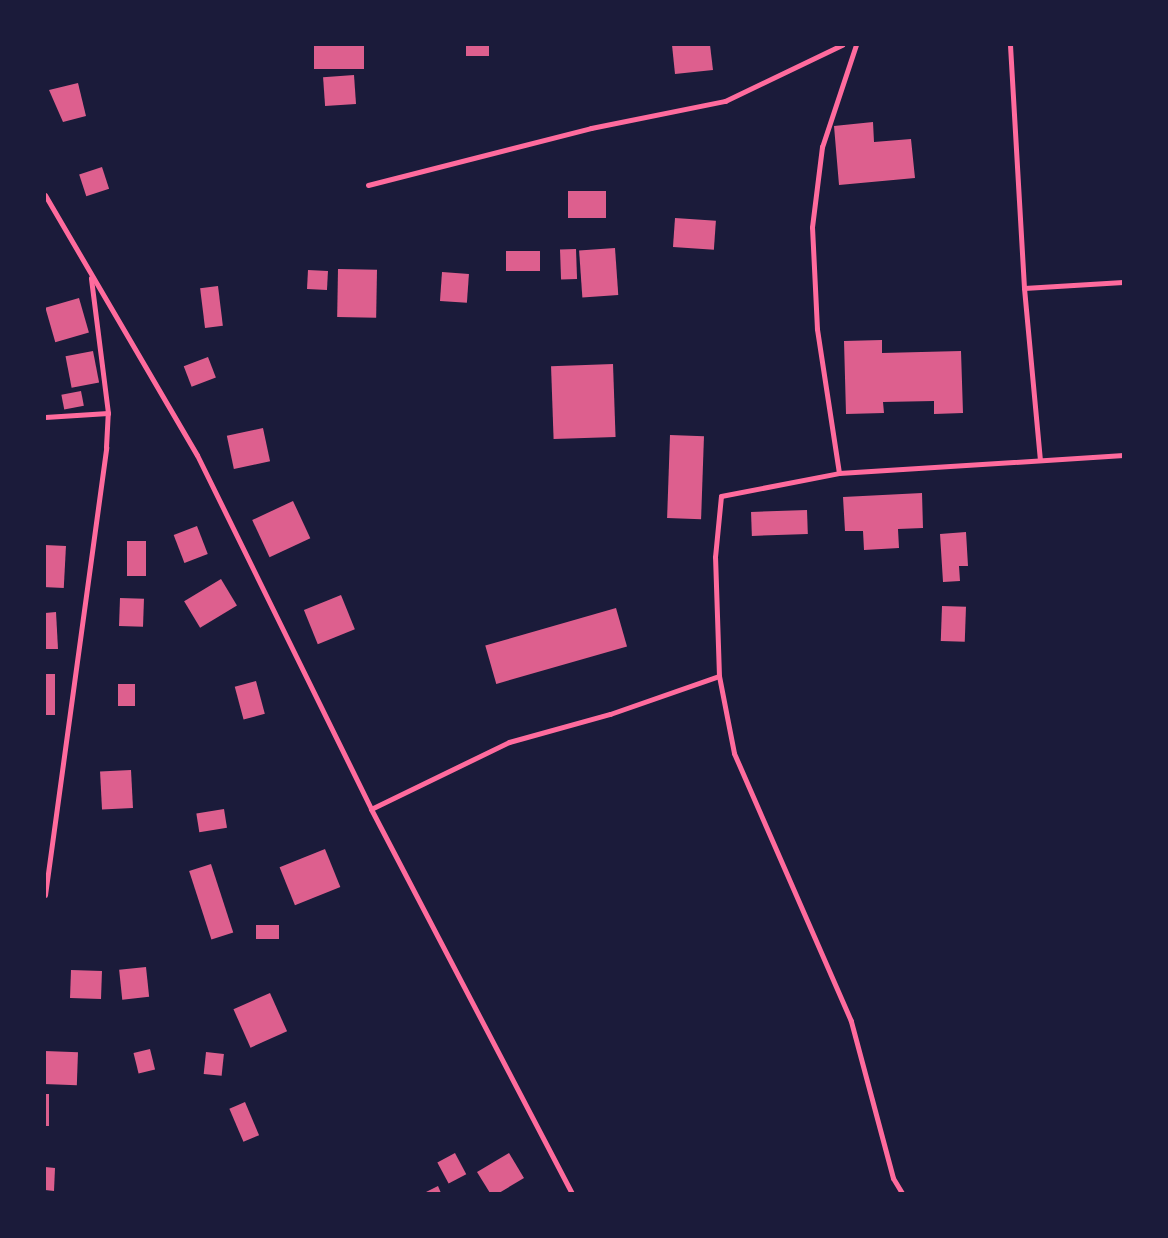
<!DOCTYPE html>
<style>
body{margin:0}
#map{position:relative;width:1168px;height:1238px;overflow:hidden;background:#1b1b3a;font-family:Helvetica,sans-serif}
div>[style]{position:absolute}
.building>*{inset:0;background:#dd5f8e;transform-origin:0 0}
.minor>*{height:5px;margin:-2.5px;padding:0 2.5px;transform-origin:2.5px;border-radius:2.5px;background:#ff6b9d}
span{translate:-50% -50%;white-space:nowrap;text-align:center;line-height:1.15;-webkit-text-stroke:4px #1b1b3a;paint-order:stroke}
.frame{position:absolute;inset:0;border:46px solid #1b1b3a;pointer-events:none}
</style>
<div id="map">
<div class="building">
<div style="left:314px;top:45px;width:50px;height:24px"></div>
<div style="left:466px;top:45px;width:23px;height:11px"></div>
<div style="clip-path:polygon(672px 45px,710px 45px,713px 70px,675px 74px)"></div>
<div style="left:354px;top:75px;width:29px;height:31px;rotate:86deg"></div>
<div style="clip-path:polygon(78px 83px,86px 116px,63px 122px,49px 90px)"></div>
<div style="clip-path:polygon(873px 122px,874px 142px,911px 139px,915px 178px,839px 185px,834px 126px)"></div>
<div style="left:102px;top:167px;width:23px;height:24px;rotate:72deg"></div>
<div style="left:606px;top:191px;width:27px;height:38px;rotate:90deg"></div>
<div style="left:675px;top:218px;width:41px;height:29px;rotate:4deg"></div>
<div style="left:615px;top:248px;width:47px;height:36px;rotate:86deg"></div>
<div style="left:576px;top:249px;width:30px;height:16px;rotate:88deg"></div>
<div style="left:540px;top:251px;width:20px;height:34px;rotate:90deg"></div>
<div style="left:338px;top:269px;width:39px;height:48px;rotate:1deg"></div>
<div style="left:308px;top:270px;width:20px;height:19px;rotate:3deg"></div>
<div style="left:442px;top:272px;width:27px;height:29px;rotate:4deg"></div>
<div style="left:218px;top:286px;width:40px;height:18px;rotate:83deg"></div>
<div style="left:79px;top:298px;width:36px;height:35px;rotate:74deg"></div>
<div style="clip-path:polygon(882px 340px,882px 353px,961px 351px,963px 413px,934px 414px,934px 401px,883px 402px,884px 413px,846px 414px,844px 341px)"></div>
<div style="left:93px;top:351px;width:32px;height:28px;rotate:79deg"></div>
<div style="left:208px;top:357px;width:22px;height:26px;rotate:69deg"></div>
<div style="left:613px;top:364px;width:73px;height:62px;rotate:88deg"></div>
<div style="left:81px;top:391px;width:15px;height:20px;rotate:79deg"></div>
<div style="left:263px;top:428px;width:34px;height:37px;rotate:78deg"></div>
<div style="left:670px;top:435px;width:34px;height:83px;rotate:2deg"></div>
<div style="clip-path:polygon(922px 493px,923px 528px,898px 529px,899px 548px,864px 550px,863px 531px,845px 531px,843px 497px)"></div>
<div style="left:293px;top:501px;width:41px;height:45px;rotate:65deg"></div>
<div style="left:807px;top:510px;width:24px;height:56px;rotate:88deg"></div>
<div style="left:197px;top:526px;width:30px;height:25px;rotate:69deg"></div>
<div style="clip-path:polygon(966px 532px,968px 566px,959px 566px,960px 581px,943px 582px,940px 534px)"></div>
<div style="left:127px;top:541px;width:19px;height:35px"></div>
<div style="left:45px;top:545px;width:21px;height:42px;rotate:3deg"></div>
<div style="left:221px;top:579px;width:31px;height:43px;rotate:59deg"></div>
<div style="left:341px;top:595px;width:37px;height:40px;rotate:68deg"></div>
<div style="left:120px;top:598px;width:24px;height:28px;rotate:2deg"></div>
<div style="left:942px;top:606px;width:24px;height:35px;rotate:2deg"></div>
<div style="left:616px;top:608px;width:40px;height:136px;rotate:74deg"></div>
<div style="clip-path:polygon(56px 612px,58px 649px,45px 649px,45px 613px)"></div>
<div style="left:45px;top:674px;width:10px;height:41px"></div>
<div style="left:256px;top:681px;width:34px;height:22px;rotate:75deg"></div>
<div style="left:118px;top:684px;width:17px;height:22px"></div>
<div style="left:131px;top:770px;width:38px;height:31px;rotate:87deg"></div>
<div style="left:224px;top:809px;width:19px;height:28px;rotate:81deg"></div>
<div style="left:325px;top:849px;width:41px;height:49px;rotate:68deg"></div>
<div style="left:211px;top:864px;width:72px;height:23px;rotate:72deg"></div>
<div style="left:279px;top:925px;width:14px;height:23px;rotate:90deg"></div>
<div style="left:146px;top:967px;width:30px;height:27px;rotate:84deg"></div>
<div style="left:71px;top:970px;width:31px;height:28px;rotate:2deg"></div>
<div style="left:270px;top:993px;width:42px;height:40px;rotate:66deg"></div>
<div style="left:150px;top:1049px;width:21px;height:17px;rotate:76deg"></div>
<div style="left:45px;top:1051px;width:33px;height:33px;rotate:2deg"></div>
<div style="left:206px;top:1052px;width:18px;height:22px;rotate:6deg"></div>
<div style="left:45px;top:1094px;width:4px;height:32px"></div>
<div style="left:245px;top:1102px;width:36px;height:17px;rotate:67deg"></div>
<div style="left:455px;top:1153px;width:24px;height:20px;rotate:62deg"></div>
<div style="clip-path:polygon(509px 1153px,524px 1178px,499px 1193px,490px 1193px,477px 1172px)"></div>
<div style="clip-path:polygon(45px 1167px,55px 1168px,54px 1191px,45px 1190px)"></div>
<div style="clip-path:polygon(438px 1186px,441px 1193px,424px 1193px)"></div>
</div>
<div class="minor">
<div style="left:1010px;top:45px;width:243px;rotate:86.7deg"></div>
<div style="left:1024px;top:288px;width:172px;rotate:84.7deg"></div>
<div style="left:368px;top:185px;width:230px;rotate:-14.3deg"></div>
<div style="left:591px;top:128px;width:137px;rotate:-11.4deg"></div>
<div style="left:725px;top:101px;width:130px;rotate:-25.6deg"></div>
<div style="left:45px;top:195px;width:301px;rotate:59.7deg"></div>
<div style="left:197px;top:455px;width:394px;rotate:63.8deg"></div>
<div style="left:371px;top:809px;width:433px;rotate:62.4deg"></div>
<div style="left:1024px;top:288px;width:99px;rotate:-3.5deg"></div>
<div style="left:45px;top:417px;width:63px;rotate:-3.6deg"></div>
<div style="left:839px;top:473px;width:146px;rotate:-98.7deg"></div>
<div style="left:817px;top:329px;width:102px;rotate:-92.8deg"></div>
<div style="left:812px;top:227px;width:81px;rotate:-82.9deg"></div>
<div style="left:822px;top:147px;width:108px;rotate:-71.6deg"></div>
<div style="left:371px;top:809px;width:153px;rotate:-25.9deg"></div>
<div style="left:509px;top:742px;width:105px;rotate:-15.5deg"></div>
<div style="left:610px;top:714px;width:115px;rotate:-19.2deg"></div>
<div style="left:45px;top:895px;width:452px;rotate:-82.2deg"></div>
<div style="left:106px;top:447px;width:34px;rotate:-87deg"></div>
<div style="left:108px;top:413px;width:136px;rotate:-97.2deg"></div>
<div style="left:902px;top:1193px;width:17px;rotate:-121deg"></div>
<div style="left:893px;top:1178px;width:163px;rotate:-105deg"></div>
<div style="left:851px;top:1021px;width:292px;rotate:-113.6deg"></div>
<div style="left:734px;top:753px;width:78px;rotate:-101deg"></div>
<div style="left:719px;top:676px;width:119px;rotate:-91.9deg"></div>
<div style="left:715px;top:557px;width:61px;rotate:-84.4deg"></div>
<div style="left:721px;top:496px;width:120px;rotate:-11deg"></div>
<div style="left:839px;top:473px;width:285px;rotate:-3.6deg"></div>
</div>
<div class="frame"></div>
</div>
